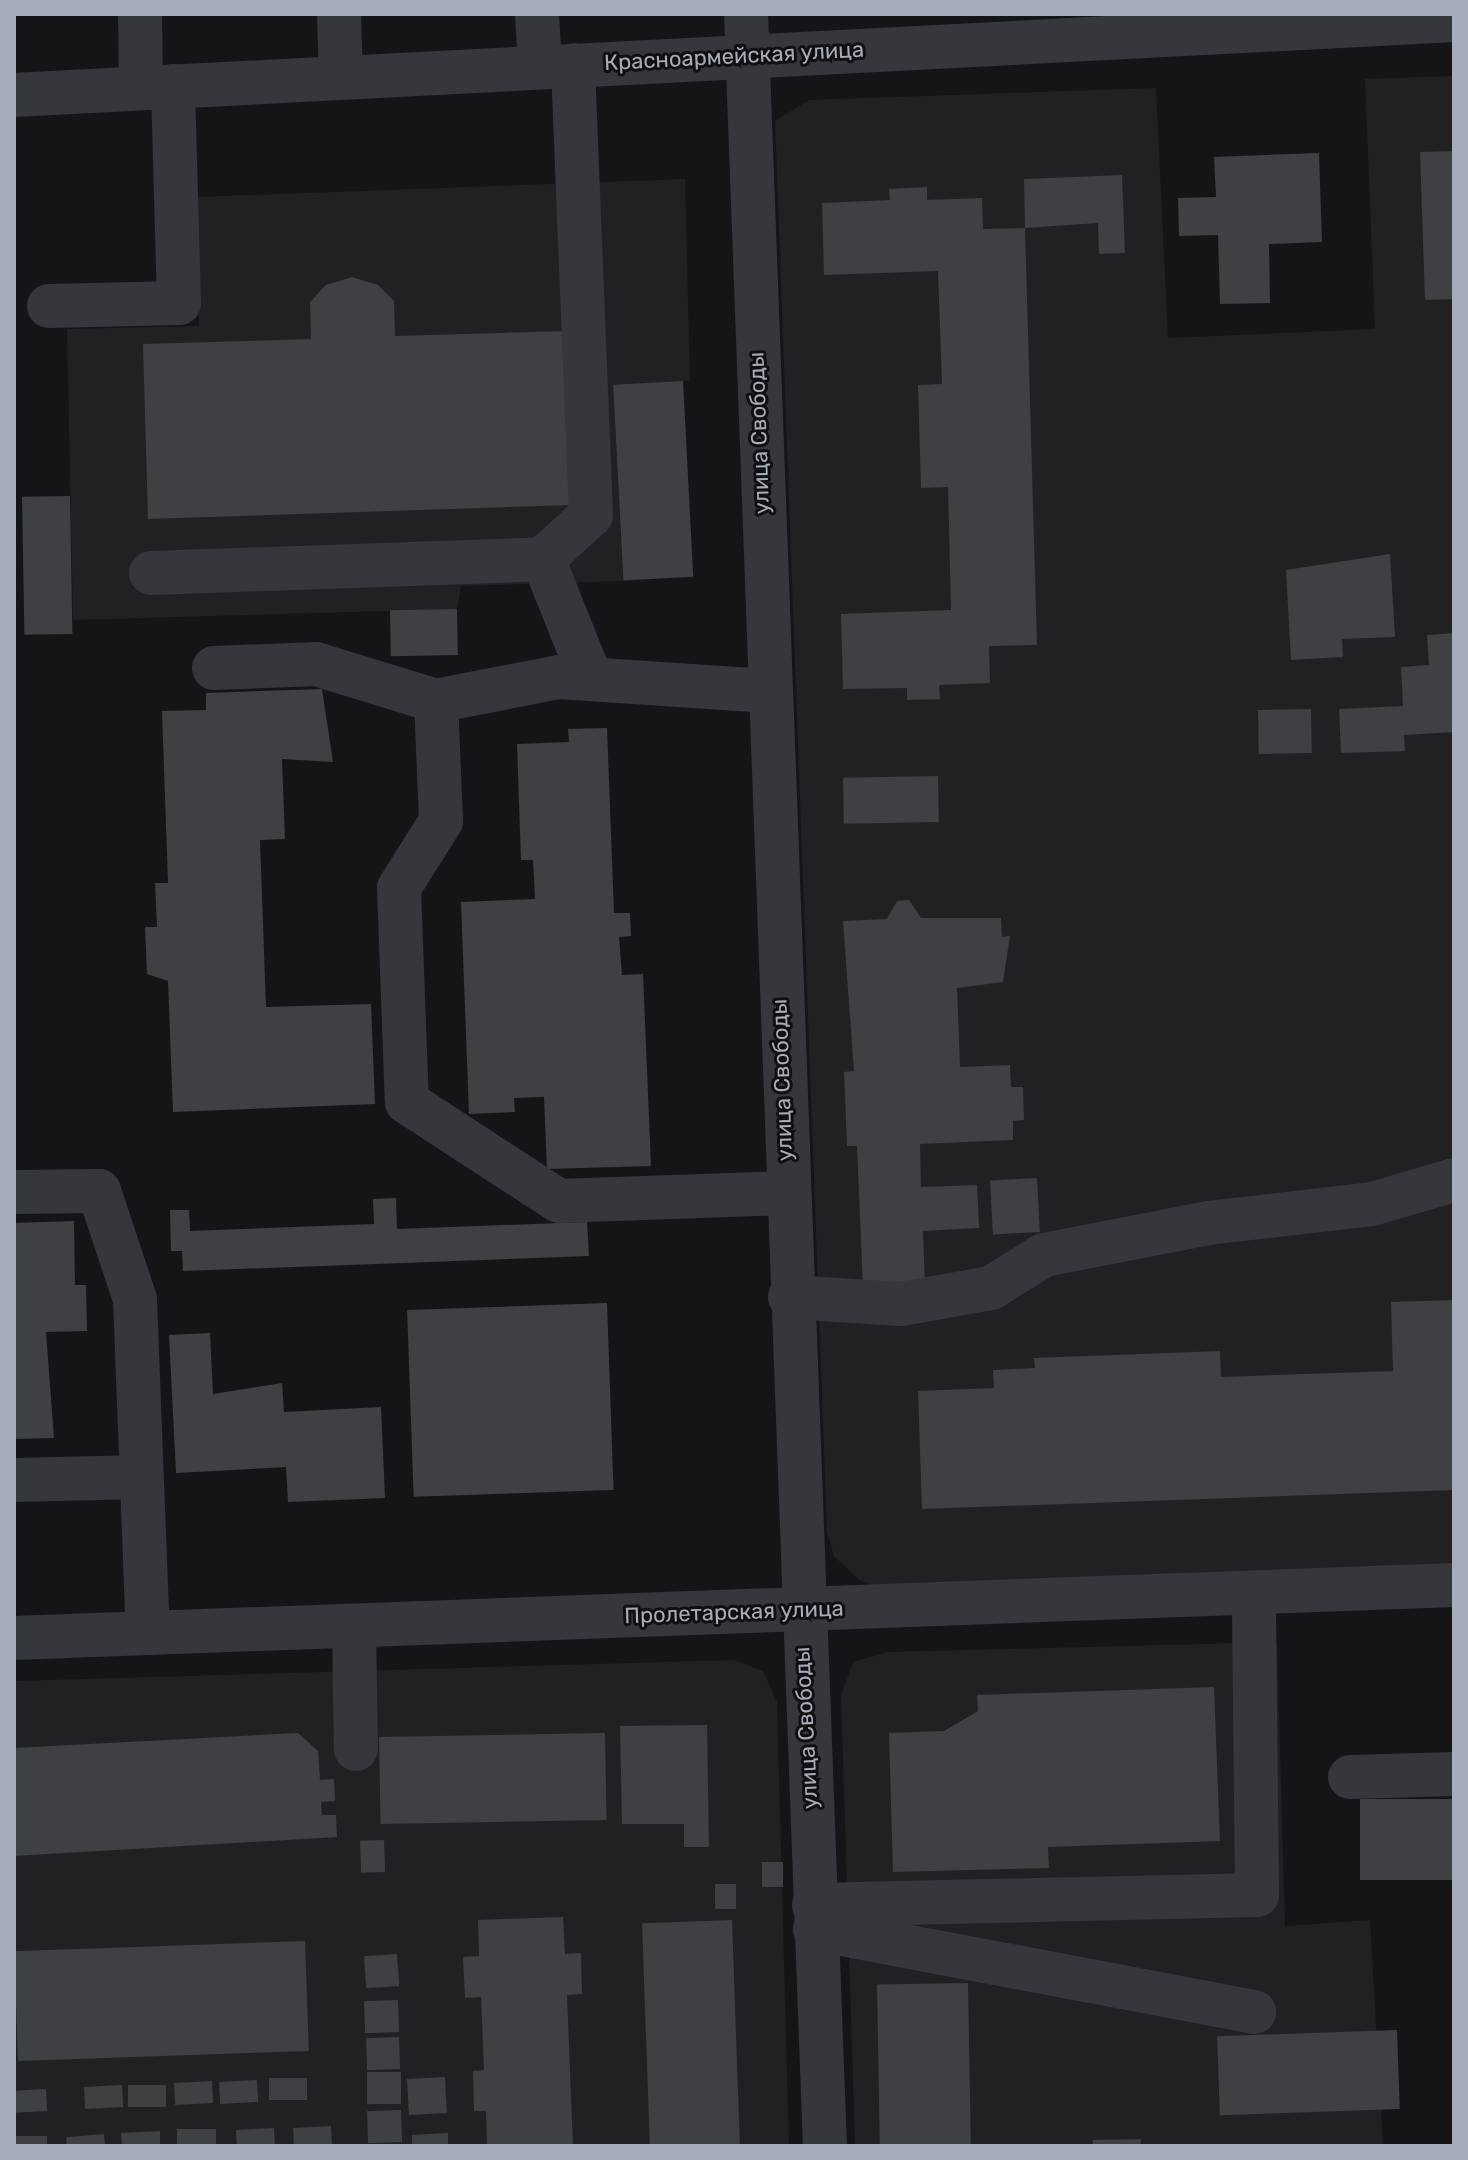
<!DOCTYPE html>
<meta charset="utf-8">
<style>
body{margin:0}
#map{position:relative;width:1468px;height:2160px;overflow:hidden;background:#151517;font-family:Rubik,sans-serif}
div>[style]{position:absolute}
.built>*{inset:0;background:#212124}
.building>*{inset:0;background:#3f4044;transform-origin:0 0}
.minor>*{height:44px;margin:-22px;padding:0 22px;transform-origin:22px;border-radius:22px;background:#36373c}
span{translate:-50% -50%;white-space:nowrap;text-align:center;line-height:1.15;-webkit-text-stroke:6px #101012;paint-order:stroke}
.street-label{font-size:22px;color:#a6acb8}
.frame{position:absolute;inset:0;border:16px solid #a6acb8;pointer-events:none}
</style>
<div id="map">
<div class="built">
<div style="clip-path:polygon(1454px 76px,1454px 1563px,888px 1590px,859px 1580px,834px 1556px,827px 1533px,775px 121px,809px 100px,1156px 88px,1168px 338px,1375px 329px,1365px 79px)"></div>
<div style="clip-path:polygon(685px 179px,690px 381px,613px 385px,623px 581px,461px 586px,457px 609px,73px 620px,67px 329px,199px 326px,197px 197px)"></div>
<div style="clip-path:polygon(1277px 1642px,1285px 1926px,1370px 1920px,1383px 2146px,855px 2146px,841px 1695px,853px 1662px,888px 1652px)"></div>
<div style="clip-path:polygon(734px 1660px,763px 1671px,777px 1702px,789px 2146px,14px 2146px,14px 1681px)"></div>
</div>
<div class="building">
<div style="clip-path:polygon(1454px 151px,1454px 299px,1425px 300px,1420px 152px)"></div>
<div style="clip-path:polygon(1319px 153px,1322px 242px,1269px 244px,1270px 303px,1220px 304px,1218px 235px,1179px 236px,1178px 198px,1216px 197px,1214px 157px)"></div>
<div style="clip-path:polygon(1122px 175px,1125px 253px,1099px 254px,1098px 223px,1025px 228px,1024px 179px)"></div>
<div style="clip-path:polygon(927px 187px,927px 200px,982px 198px,983px 229px,1025px 228px,1037px 645px,989px 646px,990px 683px,939px 685px,940px 699px,907px 700px,907px 688px,843px 689px,841px 614px,951px 610px,948px 487px,921px 488px,918px 385px,942px 384px,938px 271px,824px 275px,822px 203px,890px 200px,889px 189px)"></div>
<div style="clip-path:polygon(352px 277px,378px 285px,394px 301px,395px 336px,566px 331px,572px 505px,148px 519px,143px 344px,311px 339px,310px 302px,326px 285px)"></div>
<div style="left:683px;top:381px;width:196px;height:70px;rotate:87deg"></div>
<div style="left:70px;top:496px;width:138px;height:48px;rotate:89deg"></div>
<div style="clip-path:polygon(1390px 554px,1395px 637px,1342px 639px,1343px 657px,1291px 660px,1286px 570px)"></div>
<div style="left:457px;top:609px;width:46px;height:67px;rotate:89deg"></div>
<div style="clip-path:polygon(1454px 633px,1454px 732px,1404px 735px,1405px 751px,1341px 753px,1339px 709px,1403px 706px,1401px 667px,1429px 665px,1427px 635px)"></div>
<div style="clip-path:polygon(322px 689px,333px 762px,282px 759px,285px 839px,260px 840px,266px 1007px,371px 1004px,375px 1104px,173px 1112px,168px 981px,147px 974px,145px 927px,157px 927px,155px 883px,168px 883px,162px 711px,206px 710px,206px 693px)"></div>
<div style="left:1311px;top:709px;width:44px;height:53px;rotate:89deg"></div>
<div style="clip-path:polygon(607px 728px,614px 913px,630px 913px,631px 936px,619px 937px,622px 975px,643px 974px,651px 1166px,547px 1169px,544px 1097px,514px 1098px,515px 1112px,469px 1114px,461px 902px,535px 899px,533px 860px,521px 860px,517px 744px,569px 742px,568px 729px)"></div>
<div style="left:938px;top:776px;width:46px;height:95px;rotate:89deg"></div>
<div style="clip-path:polygon(909px 900px,921px 918px,1001px 918px,1002px 937px,1010px 936px,1003px 982px,957px 988px,960px 1067px,1010px 1065px,1011px 1087px,1023px 1087px,1024px 1120px,1013px 1121px,1013px 1140px,920px 1144px,921px 1187px,977px 1185px,979px 1228px,923px 1231px,925px 1285px,863px 1288px,857px 1146px,847px 1146px,844px 1072px,854px 1071px,843px 921px,887px 919px,897px 901px)"></div>
<div style="left:1037px;top:1178px;width:54px;height:47px;rotate:87deg"></div>
<div style="clip-path:polygon(396px 1198px,397px 1229px,587px 1222px,589px 1256px,183px 1271px,182px 1251px,171px 1251px,170px 1210px,189px 1210px,190px 1231px,374px 1224px,373px 1199px)"></div>
<div style="clip-path:polygon(74px 1221px,75px 1285px,86px 1285px,87px 1331px,46px 1332px,54px 1438px,14px 1439px,14px 1223px)"></div>
<div style="clip-path:polygon(1454px 1300px,1454px 1490px,922px 1509px,918px 1391px,994px 1388px,993px 1370px,1035px 1368px,1034px 1358px,1220px 1351px,1221px 1377px,1393px 1371px,1391px 1302px)"></div>
<div style="left:607px;top:1303px;width:187px;height:200px;rotate:88deg"></div>
<div style="clip-path:polygon(210px 1333px,213px 1394px,282px 1383px,284px 1412px,381px 1407px,385px 1498px,288px 1502px,286px 1467px,176px 1473px,169px 1335px)"></div>
<div style="clip-path:polygon(1214px 1687px,1220px 1841px,1048px 1847px,1049px 1868px,893px 1872px,889px 1733px,944px 1731px,978px 1711px,977px 1695px)"></div>
<div style="clip-path:polygon(707px 1725px,709px 1847px,684px 1847px,684px 1824px,622px 1824px,620px 1726px)"></div>
<div style="clip-path:polygon(298px 1733px,318px 1751px,320px 1780px,334px 1779px,335px 1801px,321px 1802px,322px 1815px,336px 1815px,337px 1837px,14px 1856px,14px 1748px)"></div>
<div style="left:605px;top:1733px;width:87px;height:226px;rotate:89deg"></div>
<div style="left:1454px;top:1799px;width:81px;height:94px;rotate:90deg"></div>
<div style="left:384px;top:1840px;width:32px;height:24px;rotate:88deg"></div>
<div style="left:783px;top:1862px;width:25px;height:21px;rotate:90deg"></div>
<div style="left:715px;top:1884px;width:21px;height:25px"></div>
<div style="clip-path:polygon(563px 1917px,565px 1954px,581px 1953px,582px 1994px,567px 1995px,573px 2146px,487px 2146px,486px 2111px,474px 2111px,473px 2071px,484px 2070px,481px 1997px,465px 1998px,463px 1957px,479px 1956px,478px 1920px)"></div>
<div style="left:732px;top:1920px;width:226px;height:90px;rotate:88deg"></div>
<div style="left:305px;top:1941px;width:110px;height:291px;rotate:88deg"></div>
<div style="left:397px;top:1954px;width:32px;height:33px;rotate:86deg"></div>
<div style="left:968px;top:1983px;width:163px;height:91px;rotate:89deg"></div>
<div style="left:398px;top:2000px;width:32px;height:34px;rotate:88deg"></div>
<div style="left:1397px;top:2030px;width:79px;height:180px;rotate:88deg"></div>
<div style="left:399px;top:2037px;width:32px;height:33px;rotate:88deg"></div>
<div style="left:401px;top:2072px;width:32px;height:34px;rotate:90deg"></div>
<div style="left:445px;top:2077px;width:36px;height:38px;rotate:87deg"></div>
<div style="left:307px;top:2078px;width:22px;height:38px;rotate:90deg"></div>
<div style="left:257px;top:2080px;width:22px;height:38px;rotate:87deg"></div>
<div style="left:212px;top:2081px;width:22px;height:38px;rotate:87deg"></div>
<div style="left:122px;top:2085px;width:22px;height:38px;rotate:87deg"></div>
<div style="left:128px;top:2085px;width:38px;height:22px"></div>
<div style="left:46px;top:2089px;width:22px;height:32px;rotate:87deg"></div>
<div style="left:401px;top:2110px;width:32px;height:34px;rotate:88deg"></div>
<div style="left:331px;top:2126px;width:20px;height:38px;rotate:87deg"></div>
<div style="left:274px;top:2128px;width:18px;height:38px;rotate:87deg"></div>
<div style="left:216px;top:2129px;width:17px;height:39px;rotate:90deg"></div>
<div style="clip-path:polygon(160px 2131px,160px 2146px,122px 2146px,121px 2133px)"></div>
<div style="clip-path:polygon(448px 2133px,448px 2146px,412px 2146px,412px 2135px)"></div>
<div style="left:104px;top:2134px;width:12px;height:38px;rotate:85deg"></div>
<div style="left:47px;top:2136px;width:10px;height:33px;rotate:90deg"></div>
<div style="clip-path:polygon(1141px 2139px,1141px 2146px,1093px 2146px,1093px 2140px)"></div>
</div>
<div class="minor">
<div style="left:140px;top:14px;width:74px;rotate:89.2deg"></div>
<div style="left:339px;top:14px;width:63px;rotate:88.2deg"></div>
<div style="left:537px;top:14px;width:52px;rotate:86.7deg"></div>
<div style="left:746px;top:14px;width:2133px;rotate:87.88deg"></div>
<div style="left:14px;top:95px;width:1442px;rotate:-2.98deg"></div>
<div style="left:49px;top:306px;width:130px;rotate:-1.3deg"></div>
<div style="left:179px;top:303px;width:217px;rotate:-91.6deg"></div>
<div style="left:543px;top:559px;width:129px;rotate:68.2deg"></div>
<div style="left:151px;top:573px;width:392px;rotate:-2deg"></div>
<div style="left:543px;top:559px;width:65px;rotate:-42.5deg"></div>
<div style="left:591px;top:515px;width:450px;rotate:-92.3deg"></div>
<div style="left:214px;top:668px;width:102px;rotate:-2.2deg"></div>
<div style="left:316px;top:664px;width:126px;rotate:17.1deg"></div>
<div style="left:768px;top:691px;width:209px;rotate:-176.2deg"></div>
<div style="left:559px;top:677px;width:125px;rotate:169deg"></div>
<div style="left:436px;top:701px;width:120px;rotate:87.6deg"></div>
<div style="left:441px;top:821px;width:79px;rotate:122.1deg"></div>
<div style="left:399px;top:888px;width:214px;rotate:87.9deg"></div>
<div style="left:407px;top:1102px;width:181px;rotate:33.1deg"></div>
<div style="left:559px;top:1201px;width:227px;rotate:-2deg"></div>
<div style="left:14px;top:1192px;width:85px;rotate:-0.7deg"></div>
<div style="left:99px;top:1191px;width:114px;rotate:71.6deg"></div>
<div style="left:135px;top:1299px;width:334px;rotate:87.8deg"></div>
<div style="left:790px;top:1297px;width:111px;rotate:3.6deg"></div>
<div style="left:901px;top:1304px;width:91px;rotate:-10.1deg"></div>
<div style="left:991px;top:1288px;width:62px;rotate:-31.9deg"></div>
<div style="left:1044px;top:1255px;width:167px;rotate:-11deg"></div>
<div style="left:1208px;top:1223px;width:165px;rotate:-6.6deg"></div>
<div style="left:1372px;top:1204px;width:85px;rotate:-16.3deg"></div>
<div style="left:14px;top:1480px;width:127px;rotate:-1.4deg"></div>
<div style="left:354px;top:1626px;width:123px;rotate:89.1deg"></div>
<div style="left:14px;top:1638px;width:1441px;rotate:-2.11deg"></div>
<div style="left:1350px;top:1777px;width:104px;rotate:-1.7deg"></div>
<div style="left:814px;top:1905px;width:443px;rotate:-1.3deg"></div>
<div style="left:1257px;top:1895px;width:301px;rotate:-90.6deg"></div>
<div style="left:815px;top:1929px;width:447px;rotate:10.7deg"></div>
</div>
<div class="street-label">
<span style="left:734px;top:56px;rotate:-3deg">Красноармейская улица</span>
<span style="left:759px;top:433px;rotate:-92deg">улица Свободы</span>
<span style="left:782px;top:1080px;rotate:-92deg">улица Свободы</span>
<span style="left:734px;top:1612px;rotate:-2deg">Пролетарская улица</span>
<span style="left:806px;top:1728px;rotate:-93deg">улица Свободы</span>
</div>
<div class="frame"></div>
</div>
